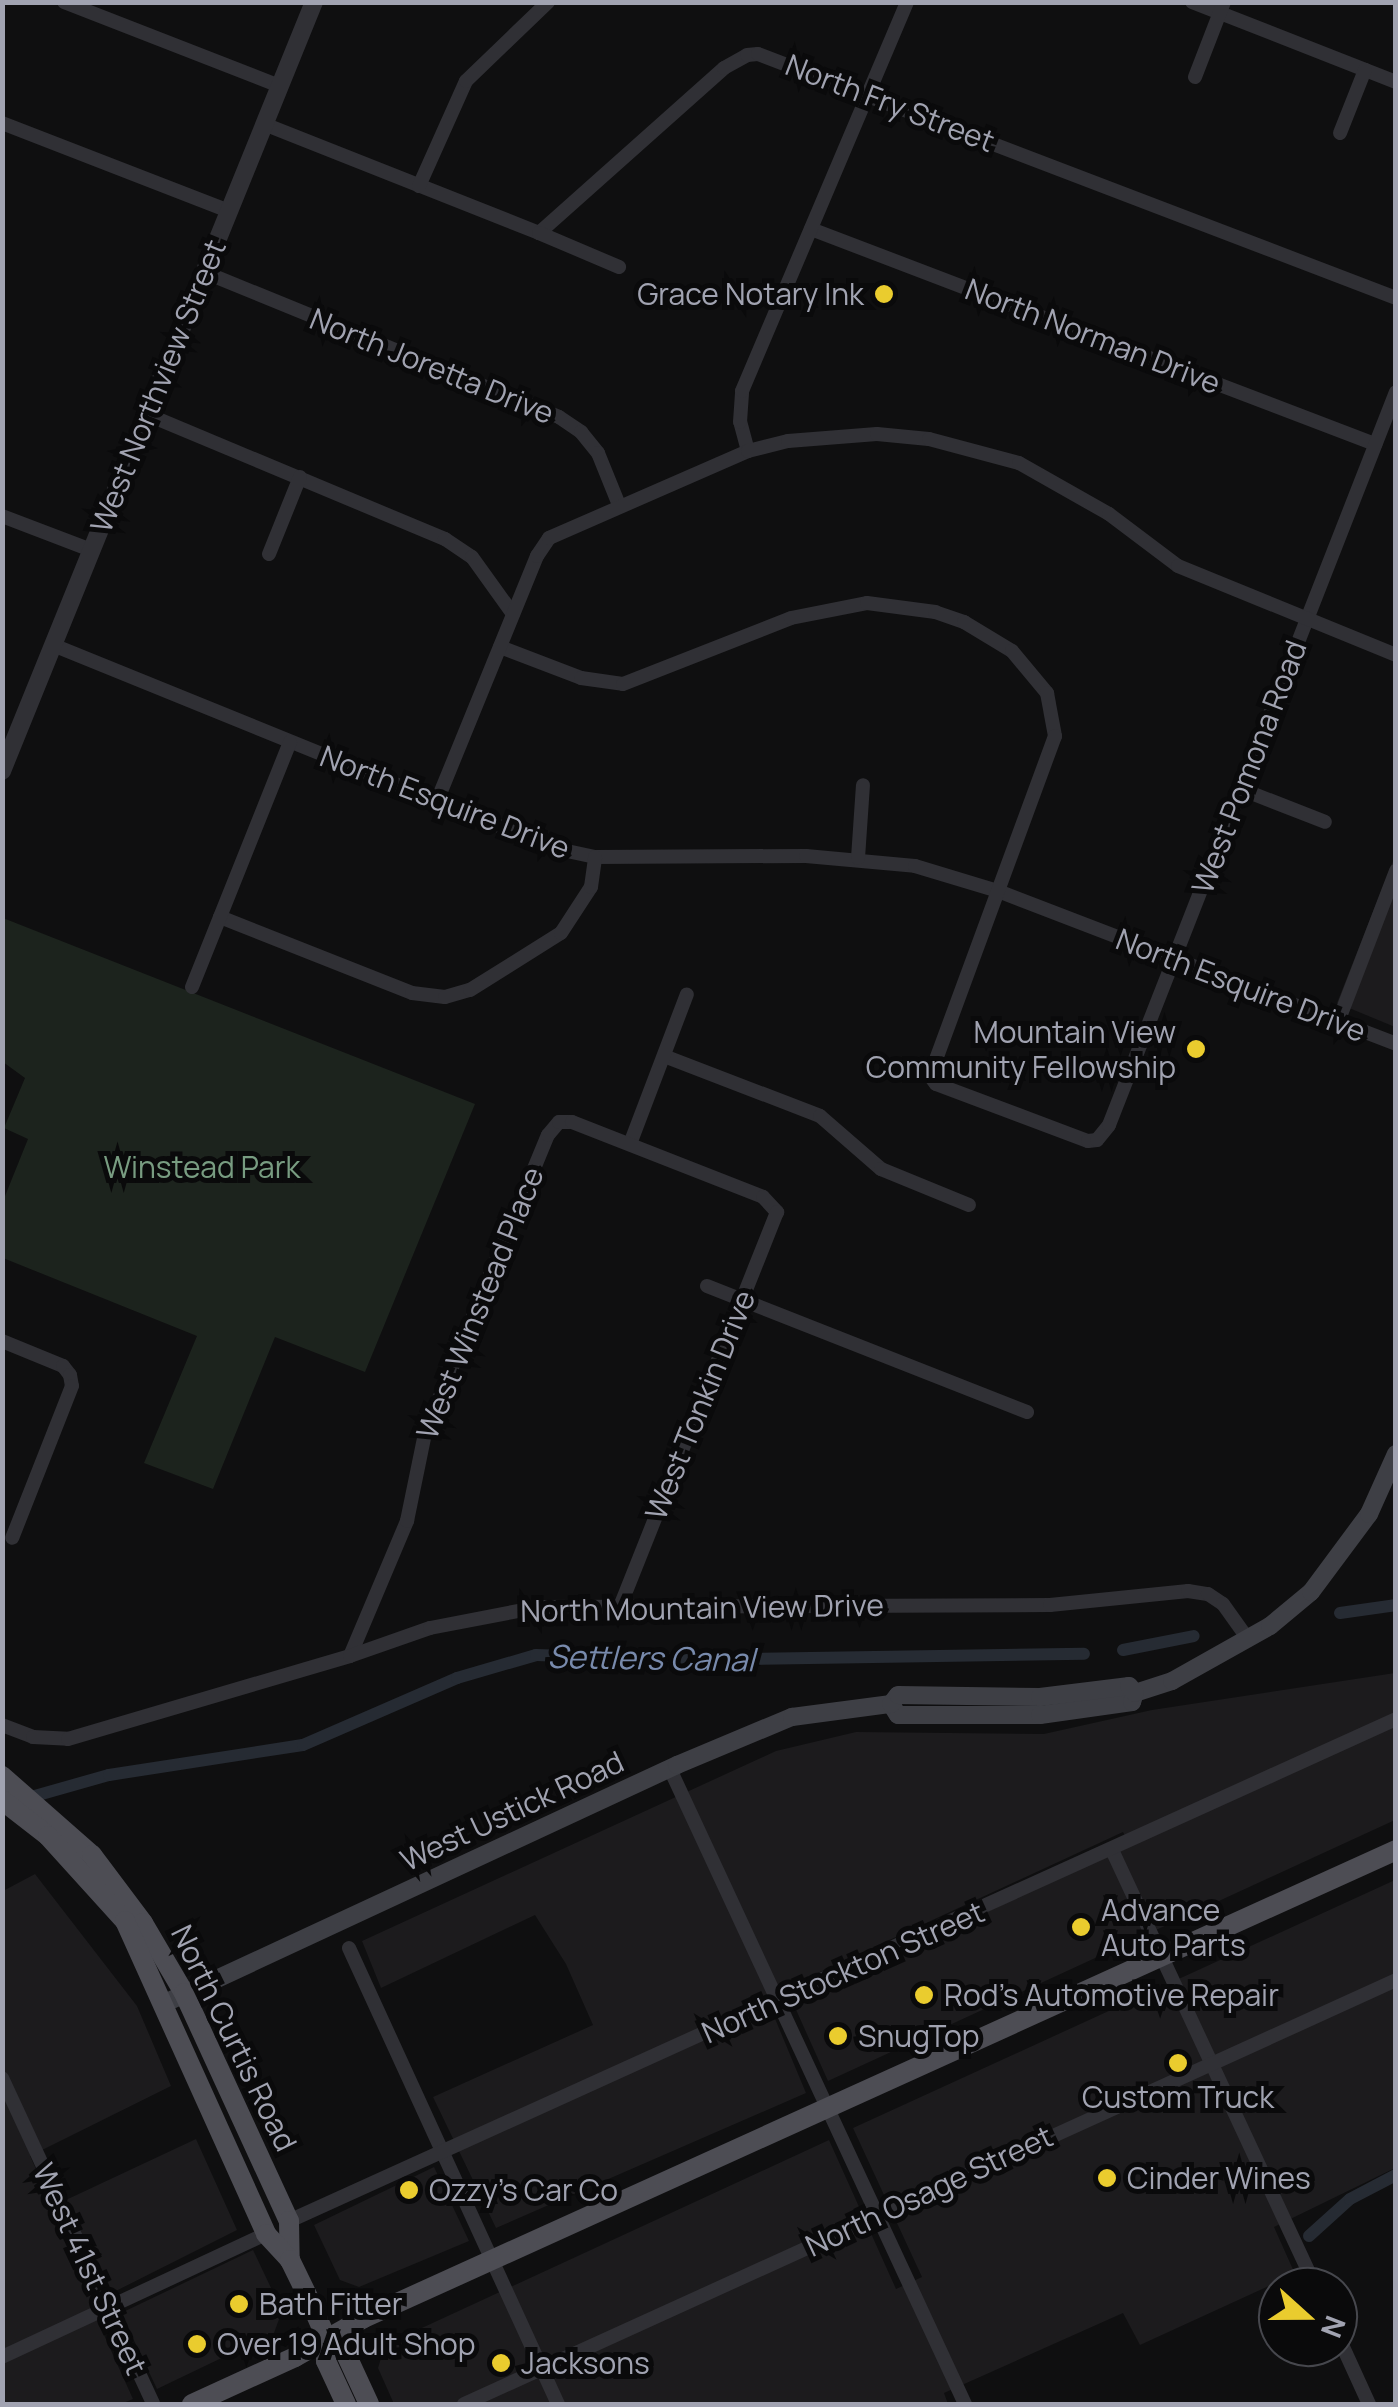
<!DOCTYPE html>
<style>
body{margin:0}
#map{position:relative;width:1398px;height:2407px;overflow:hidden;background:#0f0f10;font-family:Manrope,sans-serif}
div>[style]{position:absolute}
.built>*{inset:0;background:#1c1b1d}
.green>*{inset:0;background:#1c231d}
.canal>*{height:12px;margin:-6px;padding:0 6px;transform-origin:6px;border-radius:6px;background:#262b33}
.minor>*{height:14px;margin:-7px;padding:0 7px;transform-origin:7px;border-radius:7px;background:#303035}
.tertiary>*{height:18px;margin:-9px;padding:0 9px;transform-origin:9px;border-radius:9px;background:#303035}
.secondary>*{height:18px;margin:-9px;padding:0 9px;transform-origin:9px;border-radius:9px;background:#3e3f45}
.primary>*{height:20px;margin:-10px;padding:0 10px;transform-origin:10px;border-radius:10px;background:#4d4d54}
.dots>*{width:28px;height:28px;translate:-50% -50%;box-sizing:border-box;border:5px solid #0a0a0b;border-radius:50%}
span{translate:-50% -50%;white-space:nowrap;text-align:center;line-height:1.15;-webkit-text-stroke:10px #0a0a0b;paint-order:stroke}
.street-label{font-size:30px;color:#a1a3b1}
.poi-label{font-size:30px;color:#a1a3b1}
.right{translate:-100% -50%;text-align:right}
.left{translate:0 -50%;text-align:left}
.park-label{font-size:30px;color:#789c81}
.water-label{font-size:32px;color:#788aac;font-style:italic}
.frame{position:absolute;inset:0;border:5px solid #a1a3b1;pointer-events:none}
.north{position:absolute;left:1258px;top:2267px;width:100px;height:100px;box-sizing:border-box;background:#0a0a0b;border:2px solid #46474d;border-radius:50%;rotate:111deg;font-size:28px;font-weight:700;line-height:40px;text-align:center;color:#a1a3b1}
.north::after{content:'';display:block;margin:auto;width:35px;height:45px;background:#eacc2e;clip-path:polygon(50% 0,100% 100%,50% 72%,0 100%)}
</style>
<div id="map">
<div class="built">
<div style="clip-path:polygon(1395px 856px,1395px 1027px,1337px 1003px)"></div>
<div style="clip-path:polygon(1395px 1673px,1395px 1820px,828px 2081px,793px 2003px,1130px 1845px,1123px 1832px,766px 1997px,806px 2093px,496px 2228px,433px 2097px,593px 2025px,566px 1964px,535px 1915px,381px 1988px,362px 1941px,776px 1751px,856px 1732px,1044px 1734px,1152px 1710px)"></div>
<div style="clip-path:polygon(35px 1874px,137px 2006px,171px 2086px,30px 2156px,53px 2206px,196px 2139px,237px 2230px,90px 2304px,133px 2399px,121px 2404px,3px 2404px,3px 1891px)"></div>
<div style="clip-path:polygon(1395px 1880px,1395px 2168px,1274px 2227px,1295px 2274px,1140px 2345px,1123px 2313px,944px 2393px,948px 2404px,394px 2404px,378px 2368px,385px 2345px,829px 2140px,896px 2289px,922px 2277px,853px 2128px)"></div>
<div style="clip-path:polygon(434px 2167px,469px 2241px,359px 2287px,340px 2280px,314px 2225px)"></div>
<div style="clip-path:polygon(253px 2250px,282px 2311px,274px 2333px,157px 2389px,121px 2313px)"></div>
</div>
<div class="green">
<div style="clip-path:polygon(3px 918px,475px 1104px,365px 1372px,275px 1337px,213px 1489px,144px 1463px,197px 1336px,3px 1258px,3px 1201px,28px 1139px,4px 1128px,25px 1078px,3px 1062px)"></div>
</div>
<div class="canal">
<div style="left:1340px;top:1613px;width:57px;rotate:-8.1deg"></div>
<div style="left:1123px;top:1650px;width:72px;rotate:-11.2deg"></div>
<div style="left:24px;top:1799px;width:88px;rotate:-15.8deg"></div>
<div style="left:109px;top:1775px;width:196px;rotate:-8.8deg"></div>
<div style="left:303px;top:1745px;width:168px;rotate:-23.5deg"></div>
<div style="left:457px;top:1678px;width:82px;rotate:-16.2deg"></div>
<div style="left:536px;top:1655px;width:151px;rotate:1.9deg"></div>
<div style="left:687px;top:1660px;width:397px;rotate:-0.9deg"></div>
<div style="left:1309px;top:2236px;width:55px;rotate:-42.1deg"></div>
<div style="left:1350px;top:2199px;width:52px;rotate:-27.6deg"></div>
</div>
<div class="minor">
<div style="left:64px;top:2px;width:232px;rotate:21.3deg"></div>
<div style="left:1192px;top:2px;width:219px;rotate:21.4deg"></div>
<div style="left:1195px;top:77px;width:80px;rotate:-68.9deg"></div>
<div style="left:2px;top:123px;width:243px;rotate:21.2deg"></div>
<div style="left:264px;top:124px;width:296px;rotate:21.6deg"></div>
<div style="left:539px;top:233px;width:248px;rotate:-41.7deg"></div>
<div style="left:724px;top:68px;width:26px;rotate:-29deg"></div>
<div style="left:747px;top:55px;width:11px;rotate:-5deg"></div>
<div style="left:758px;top:54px;width:683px;rotate:20.93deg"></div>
<div style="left:1340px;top:133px;width:68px;rotate:-68.4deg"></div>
<div style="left:419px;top:186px;width:115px;rotate:-65.9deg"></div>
<div style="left:466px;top:81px;width:114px;rotate:-43.9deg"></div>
<div style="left:811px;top:229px;width:604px;rotate:20.87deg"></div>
<div style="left:539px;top:233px;width:87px;rotate:23deg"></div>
<div style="left:204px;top:272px;width:383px;rotate:22.2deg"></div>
<div style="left:559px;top:417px;width:27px;rotate:34deg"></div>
<div style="left:581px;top:432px;width:27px;rotate:51deg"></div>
<div style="left:598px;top:453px;width:56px;rotate:68deg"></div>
<div style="left:146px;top:414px;width:324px;rotate:22.7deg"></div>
<div style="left:445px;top:539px;width:32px;rotate:34deg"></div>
<div style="left:472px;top:557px;width:70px;rotate:54.3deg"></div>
<div style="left:748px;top:451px;width:30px;rotate:-105deg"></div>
<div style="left:740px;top:422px;width:31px;rotate:-86deg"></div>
<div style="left:742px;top:391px;width:423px;rotate:-67deg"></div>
<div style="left:2px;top:516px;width:95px;rotate:20.9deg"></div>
<div style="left:269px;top:554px;width:83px;rotate:-68.1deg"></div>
<div style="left:53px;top:645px;width:540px;rotate:22.1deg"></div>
<div style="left:553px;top:848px;width:43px;rotate:12.1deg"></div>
<div style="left:595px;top:857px;width:211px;rotate:-0.3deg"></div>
<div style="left:806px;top:856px;width:109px;rotate:5.2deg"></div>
<div style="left:915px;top:866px;width:87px;rotate:16.8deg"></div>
<div style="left:998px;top:891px;width:426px;rotate:21deg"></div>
<div style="left:500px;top:647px;width:87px;rotate:20.9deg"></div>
<div style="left:581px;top:678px;width:42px;rotate:8.1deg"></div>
<div style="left:623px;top:684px;width:180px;rotate:-21.4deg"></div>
<div style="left:791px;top:618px;width:77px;rotate:-11.2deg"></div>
<div style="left:867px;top:603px;width:69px;rotate:7.5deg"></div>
<div style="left:935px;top:612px;width:31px;rotate:19deg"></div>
<div style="left:964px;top:622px;width:56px;rotate:31.1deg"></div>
<div style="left:1012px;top:651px;width:55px;rotate:50.2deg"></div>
<div style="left:1047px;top:693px;width:44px;rotate:79.5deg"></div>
<div style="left:1055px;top:736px;width:362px;rotate:110.2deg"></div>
<div style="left:930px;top:1076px;width:10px;rotate:53deg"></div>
<div style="left:936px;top:1084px;width:162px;rotate:20.6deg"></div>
<div style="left:1088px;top:1141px;width:9px;rotate:-6deg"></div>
<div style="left:1097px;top:1140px;width:19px;rotate:-51deg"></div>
<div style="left:1109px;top:1125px;width:787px;rotate:-68.62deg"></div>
<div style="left:1241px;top:789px;width:90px;rotate:21.4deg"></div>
<div style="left:437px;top:801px;width:265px;rotate:-67.8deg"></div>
<div style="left:537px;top:556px;width:22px;rotate:-56deg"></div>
<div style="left:549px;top:538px;width:217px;rotate:-23.6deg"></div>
<div style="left:748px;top:451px;width:41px;rotate:-14deg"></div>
<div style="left:788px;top:441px;width:89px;rotate:-4.5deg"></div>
<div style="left:877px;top:434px;width:52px;rotate:5.5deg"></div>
<div style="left:929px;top:439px;width:93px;rotate:14.9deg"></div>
<div style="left:1019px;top:463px;width:103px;rotate:29.5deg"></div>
<div style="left:1109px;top:514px;width:86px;rotate:37deg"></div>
<div style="left:1178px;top:566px;width:235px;rotate:22.2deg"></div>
<div style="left:858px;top:858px;width:73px;rotate:-86.1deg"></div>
<div style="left:220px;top:917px;width:206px;rotate:21.6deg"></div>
<div style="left:412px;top:993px;width:33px;rotate:7deg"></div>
<div style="left:445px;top:997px;width:26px;rotate:-16deg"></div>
<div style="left:470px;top:990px;width:107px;rotate:-32.1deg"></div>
<div style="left:561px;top:933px;width:55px;rotate:-56.9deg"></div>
<div style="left:591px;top:887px;width:30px;rotate:-82deg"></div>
<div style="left:192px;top:987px;width:264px;rotate:-68.2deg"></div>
<div style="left:1338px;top:1022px;width:162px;rotate:-69deg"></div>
<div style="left:664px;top:1056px;width:167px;rotate:21deg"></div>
<div style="left:820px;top:1116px;width:81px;rotate:41deg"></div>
<div style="left:881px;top:1169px;width:95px;rotate:22.2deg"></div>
<div style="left:630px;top:1144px;width:160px;rotate:-69.2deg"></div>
<div style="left:707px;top:1286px;width:344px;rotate:21.5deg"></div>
<div style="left:2px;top:1341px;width:66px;rotate:22.3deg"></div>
<div style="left:63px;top:1366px;width:11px;rotate:52deg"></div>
<div style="left:70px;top:1375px;width:11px;rotate:80deg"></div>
<div style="left:72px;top:1386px;width:163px;rotate:111.5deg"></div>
<div style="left:350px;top:1656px;width:147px;rotate:-67.1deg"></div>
<div style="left:407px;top:1521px;width:90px;rotate:-78.4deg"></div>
<div style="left:425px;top:1433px;width:322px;rotate:-67.6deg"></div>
<div style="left:548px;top:1135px;width:17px;rotate:-50deg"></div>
<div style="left:559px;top:1122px;width:13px"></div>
<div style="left:572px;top:1122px;width:205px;rotate:21.4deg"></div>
<div style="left:763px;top:1197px;width:21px;rotate:47deg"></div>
<div style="left:777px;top:1212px;width:423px;rotate:111.7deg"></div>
<div style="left:2px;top:1725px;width:33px;rotate:21deg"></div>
<div style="left:33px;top:1737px;width:35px;rotate:3deg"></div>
<div style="left:68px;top:1739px;width:294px;rotate:-16.4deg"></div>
<div style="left:350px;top:1656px;width:85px;rotate:-19.3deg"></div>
<div style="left:430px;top:1628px;width:111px;rotate:-10.9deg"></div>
<div style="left:539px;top:1607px;width:511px;rotate:-0.22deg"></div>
<div style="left:1050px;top:1605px;width:139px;rotate:-5.8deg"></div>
<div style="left:1188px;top:1591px;width:20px;rotate:9deg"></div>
<div style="left:1208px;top:1594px;width:18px;rotate:34deg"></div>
<div style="left:1223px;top:1604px;width:43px;rotate:54.5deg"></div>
<div style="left:670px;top:1769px;width:700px;rotate:65.08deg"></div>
<div style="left:1112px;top:1850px;width:482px;rotate:65deg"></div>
<div style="left:349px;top:1948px;width:502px;rotate:65.38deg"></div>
<div style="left:2px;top:2078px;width:359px;rotate:65.1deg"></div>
<div style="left:289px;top:2221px;width:1216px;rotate:-24.39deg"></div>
<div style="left:1338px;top:2336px;width:75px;rotate:65.5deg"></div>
<div style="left:2px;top:2357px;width:291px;rotate:-25deg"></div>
<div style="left:464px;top:2404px;width:1024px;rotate:-24.46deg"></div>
</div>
<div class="tertiary">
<div style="left:2px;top:771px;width:830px;rotate:-67.92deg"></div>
</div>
<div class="secondary">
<div style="left:891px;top:1704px;width:13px;rotate:58deg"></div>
<div style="left:898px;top:1715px;width:142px"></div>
<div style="left:1040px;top:1715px;width:93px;rotate:-8deg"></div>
<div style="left:1132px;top:1702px;width:9px;rotate:-72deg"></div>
<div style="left:1135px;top:1693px;width:39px;rotate:-18deg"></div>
<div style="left:1172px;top:1681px;width:112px;rotate:-29.3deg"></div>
<div style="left:1270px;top:1626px;width:53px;rotate:-39.7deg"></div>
<div style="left:1311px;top:1592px;width:97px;rotate:-53.4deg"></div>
<div style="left:1369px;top:1514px;width:66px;rotate:-65.8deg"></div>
<div style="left:165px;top:2003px;width:565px;rotate:-24.93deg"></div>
<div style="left:677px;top:1765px;width:125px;rotate:-22.7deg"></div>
<div style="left:792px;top:1717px;width:100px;rotate:-7.5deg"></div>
<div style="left:891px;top:1704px;width:11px;rotate:-52deg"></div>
<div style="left:898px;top:1695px;width:142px;rotate:0.8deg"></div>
<div style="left:1040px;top:1697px;width:90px;rotate:-7deg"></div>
<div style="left:1129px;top:1686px;width:9px;rotate:49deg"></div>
</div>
<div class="primary">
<div style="left:2px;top:1776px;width:120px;rotate:41.3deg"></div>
<div style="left:92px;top:1855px;width:85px;rotate:53.1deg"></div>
<div style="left:143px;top:1923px;width:81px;rotate:59.6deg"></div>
<div style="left:184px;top:1993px;width:251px;rotate:65.3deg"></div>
<div style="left:289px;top:2221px;width:39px;rotate:89deg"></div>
<div style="left:2px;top:1800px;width:58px;rotate:38deg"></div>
<div style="left:48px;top:1836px;width:115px;rotate:47.8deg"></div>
<div style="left:125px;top:1921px;width:343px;rotate:65.7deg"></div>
<div style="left:266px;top:2234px;width:35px;rotate:47deg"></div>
<div style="left:290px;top:2260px;width:48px;rotate:64deg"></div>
<div style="left:311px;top:2303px;width:40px;rotate:66.6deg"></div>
<div style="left:327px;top:2340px;width:21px;rotate:93deg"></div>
<div style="left:326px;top:2361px;width:47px;rotate:65.1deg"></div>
<div style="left:327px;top:2340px;width:22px;rotate:34deg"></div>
<div style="left:345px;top:2352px;width:57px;rotate:65.2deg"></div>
<div style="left:192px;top:2404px;width:113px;rotate:-24.5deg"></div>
<div style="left:295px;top:2357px;width:79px;rotate:-29.5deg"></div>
<div style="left:364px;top:2318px;width:1133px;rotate:-24.39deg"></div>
</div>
<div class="dots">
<div style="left:884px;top:294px;background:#eacc2e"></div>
<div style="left:1196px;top:1049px;background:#eacc2e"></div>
<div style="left:1081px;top:1927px;background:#eacc2e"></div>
<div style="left:924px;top:1995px;background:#eacc2e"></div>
<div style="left:838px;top:2036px;background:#eacc2e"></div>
<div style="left:1178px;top:2063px;background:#eacc2e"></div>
<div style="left:1107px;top:2178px;background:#eacc2e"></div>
<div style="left:409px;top:2190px;background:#eacc2e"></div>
<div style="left:239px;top:2304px;background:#eacc2e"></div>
<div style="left:197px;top:2344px;background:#eacc2e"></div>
<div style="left:501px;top:2363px;background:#eacc2e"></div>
</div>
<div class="street-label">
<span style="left:890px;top:103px;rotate:21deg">North Fry Street</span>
<span style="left:1093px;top:336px;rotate:21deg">North Norman Drive</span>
<span style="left:432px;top:366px;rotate:22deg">North Joretta Drive</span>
<span style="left:158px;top:386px;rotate:-68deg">West Northview Street</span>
<span style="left:1249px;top:767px;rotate:-69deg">West Pomona Road</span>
<span style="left:445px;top:802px;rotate:21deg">North Esquire Drive</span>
<span style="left:1241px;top:985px;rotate:21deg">North Esquire Drive</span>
<span style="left:480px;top:1303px;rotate:-68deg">West Winstead Place</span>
<span style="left:700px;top:1405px;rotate:-68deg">West Tonkin Drive</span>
<span style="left:702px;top:1608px;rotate:-1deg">North Mountain View Drive</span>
<span style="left:512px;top:1811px;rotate:-25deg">West Ustick Road</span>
<span style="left:843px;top:1972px;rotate:-24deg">North Stockton Street</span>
<span style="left:234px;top:2038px;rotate:64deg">North Curtis Road</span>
<span style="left:929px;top:2191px;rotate:-25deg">North Osage Street</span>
<span style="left:90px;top:2269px;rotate:65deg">West 41st Street</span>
</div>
<div class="poi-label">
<span class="right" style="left:864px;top:294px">Grace Notary Ink</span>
<span class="right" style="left:1176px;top:1049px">Mountain View<br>Community Fellowship</span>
<span class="left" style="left:1101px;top:1927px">Advance<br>Auto Parts</span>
<span class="left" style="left:944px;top:1995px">Rod's Automotive Repair</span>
<span class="left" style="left:858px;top:2036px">SnugTop</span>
<span style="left:1178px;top:2097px">Custom Truck</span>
<span class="left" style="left:1127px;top:2178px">Cinder Wines</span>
<span class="left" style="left:429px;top:2190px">Ozzy's Car Co</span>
<span class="left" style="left:259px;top:2304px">Bath Fitter</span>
<span class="left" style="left:217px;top:2344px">Over 19 Adult Shop</span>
<span class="left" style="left:521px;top:2363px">Jacksons</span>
</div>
<div class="park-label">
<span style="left:202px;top:1167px">Winstead Park</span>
</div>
<div class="water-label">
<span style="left:651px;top:1658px;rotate:1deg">Settlers Canal</span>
</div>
<div class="frame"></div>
<div class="north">N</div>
</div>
